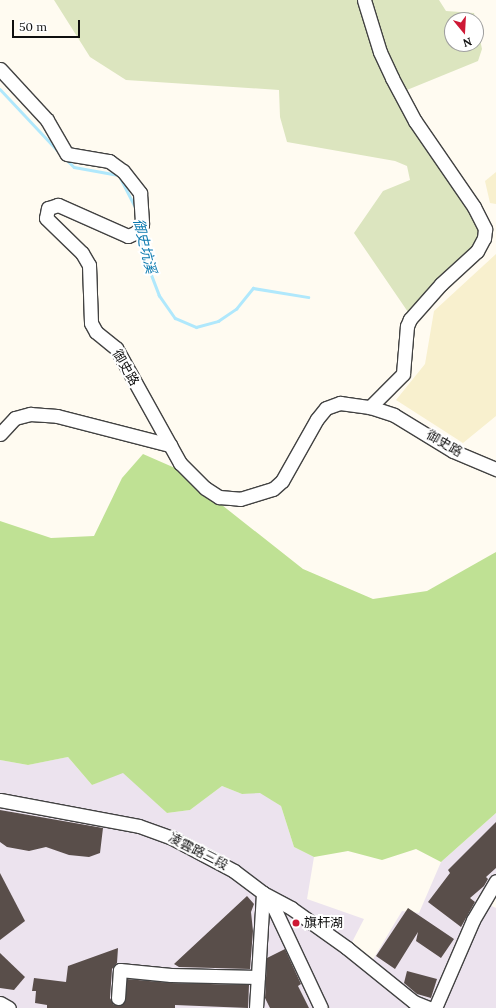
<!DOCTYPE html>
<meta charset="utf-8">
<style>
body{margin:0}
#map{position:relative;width:496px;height:1008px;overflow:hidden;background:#fffbf1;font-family:Lora,"Noto Sans TC",serif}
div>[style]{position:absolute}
.industrial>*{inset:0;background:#ece3ee}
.farmland>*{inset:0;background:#f8f0ce}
.forest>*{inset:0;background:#bfe194}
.cemetery>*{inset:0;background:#dce5bf}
.stream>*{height:2.5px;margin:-1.25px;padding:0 1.25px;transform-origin:1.25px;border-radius:1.25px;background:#b0e8fc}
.building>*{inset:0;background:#594e4a}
.roads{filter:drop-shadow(1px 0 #424242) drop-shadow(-1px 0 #424242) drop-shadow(0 1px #424242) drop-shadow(0 -1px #424242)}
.minor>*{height:13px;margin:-6.5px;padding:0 6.5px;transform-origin:6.5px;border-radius:6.5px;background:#fff}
.dots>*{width:11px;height:11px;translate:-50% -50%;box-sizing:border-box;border:2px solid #fff;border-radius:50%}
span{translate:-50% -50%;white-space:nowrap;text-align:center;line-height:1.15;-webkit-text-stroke:4px #fff;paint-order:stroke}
.street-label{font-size:13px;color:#0f0f0f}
.poi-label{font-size:13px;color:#0f0f0f}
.left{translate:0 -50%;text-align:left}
.water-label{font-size:14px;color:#0b79af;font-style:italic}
.north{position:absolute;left:444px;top:12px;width:40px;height:40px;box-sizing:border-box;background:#fff;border:1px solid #9f9f9f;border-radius:50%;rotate:162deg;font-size:11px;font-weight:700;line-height:16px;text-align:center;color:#0f0f0f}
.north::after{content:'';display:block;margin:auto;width:14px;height:18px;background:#ce1835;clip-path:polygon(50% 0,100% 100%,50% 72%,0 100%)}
.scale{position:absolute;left:12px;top:20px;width:68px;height:18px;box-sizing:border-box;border:2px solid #0f0f0f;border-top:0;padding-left:5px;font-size:12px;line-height:14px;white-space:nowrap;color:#0f0f0f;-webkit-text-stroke:3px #fff;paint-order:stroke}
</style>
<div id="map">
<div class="industrial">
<div style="clip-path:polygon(68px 757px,92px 785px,123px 772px,167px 813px,190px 810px,222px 786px,242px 794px,260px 792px,281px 806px,294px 847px,314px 857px,307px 899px,364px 919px,349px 948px,372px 961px,402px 911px,419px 913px,441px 862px,496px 813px,496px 877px,476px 899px,496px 908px,496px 1008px,0 1008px,0 760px,28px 765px)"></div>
</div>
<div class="farmland">
<div style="clip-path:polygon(496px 172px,496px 204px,490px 203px,485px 181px)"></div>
<div style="clip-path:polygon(496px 254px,496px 416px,463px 443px,396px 400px,425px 364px,434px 311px)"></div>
</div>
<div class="forest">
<div style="clip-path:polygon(143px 454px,175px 468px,303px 569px,373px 599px,427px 591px,496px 552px,496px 813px,441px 862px,416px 849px,382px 860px,348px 851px,314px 857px,294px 847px,281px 806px,260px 793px,242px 794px,222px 786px,190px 810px,167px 813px,123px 773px,92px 785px,68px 757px,28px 765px,0 760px,0 521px,51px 538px,94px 536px,122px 478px)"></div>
</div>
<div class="cemetery">
<div style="clip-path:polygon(54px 0,439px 0,446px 11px,474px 13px,476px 20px,452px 20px,452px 44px,476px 44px,476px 20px,482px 49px,478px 61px,402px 92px,480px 215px,491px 240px,408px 312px,354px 233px,383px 191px,410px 180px,407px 166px,395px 161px,287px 142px,280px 117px,279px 90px,126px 80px,90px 57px)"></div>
</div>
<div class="stream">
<div style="left:0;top:89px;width:89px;rotate:46.8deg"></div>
<div style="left:66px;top:159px;width:11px;rotate:45deg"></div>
<div style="left:74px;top:167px;width:46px;rotate:10.1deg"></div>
<div style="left:119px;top:175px;width:36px;rotate:63deg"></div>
<div style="left:141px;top:235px;width:23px;rotate:80deg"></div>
<div style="left:145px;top:258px;width:40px;rotate:69deg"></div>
<div style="left:159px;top:295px;width:28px;rotate:55deg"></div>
<div style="left:175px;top:318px;width:23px;rotate:23deg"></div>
<div style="left:196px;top:327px;width:23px;rotate:-15deg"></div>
<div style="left:218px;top:321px;width:22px;rotate:-34deg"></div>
<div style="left:236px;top:309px;width:27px;rotate:-51deg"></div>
<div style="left:253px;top:288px;width:56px;rotate:9.3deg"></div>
</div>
<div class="building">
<div style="clip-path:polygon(0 810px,103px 828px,100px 853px,89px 857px,69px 855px,46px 847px,29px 851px,7px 847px,0 842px)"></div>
<div style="clip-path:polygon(496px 822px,496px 868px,486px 877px,488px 879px,484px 886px,470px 898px,475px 902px,461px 927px,428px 902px,450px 873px,448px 870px)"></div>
<div style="clip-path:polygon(0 873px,25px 921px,0 940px)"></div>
<div style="clip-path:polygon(247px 896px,254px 904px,251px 912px,253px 931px,250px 969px,179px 967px,174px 964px)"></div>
<div style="clip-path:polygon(408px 908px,454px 939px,441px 958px,416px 941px,418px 932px,395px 969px,376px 956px)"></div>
<div style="clip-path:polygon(118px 948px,117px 963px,112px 969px,110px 998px,114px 1005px,121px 1005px,125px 1002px,127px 979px,171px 983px,249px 985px,248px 1008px,175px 1005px,175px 1008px,47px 1008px,47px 1005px,35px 1003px,36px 991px,32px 991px,34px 978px,66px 982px,68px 966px)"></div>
<div style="clip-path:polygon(285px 949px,301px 984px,298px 986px,309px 1008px,270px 1008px,265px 998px,267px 958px)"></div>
<div style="clip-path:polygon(0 953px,25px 977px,14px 990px,0 988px)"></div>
<div style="clip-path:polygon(407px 971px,437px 979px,431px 998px,417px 994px,404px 983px)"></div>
</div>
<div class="roads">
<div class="minor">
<div style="left:364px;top:0;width:54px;rotate:72.9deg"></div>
<div style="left:380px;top:52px;width:29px;rotate:65deg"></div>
<div style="left:392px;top:78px;width:49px;rotate:61.9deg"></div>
<div style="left:415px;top:121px;width:104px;rotate:55.5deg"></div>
<div style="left:474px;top:207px;width:25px;rotate:63deg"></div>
<div style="left:485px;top:229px;width:9px;rotate:96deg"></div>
<div style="left:484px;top:238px;width:15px;rotate:118deg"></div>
<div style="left:477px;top:251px;width:49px;rotate:137.5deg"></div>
<div style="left:441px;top:284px;width:47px;rotate:131.5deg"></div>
<div style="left:410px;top:319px;width:8px;rotate:113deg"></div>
<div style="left:407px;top:326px;width:48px;rotate:94.8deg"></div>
<div style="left:403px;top:374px;width:47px;rotate:135deg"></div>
<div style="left:0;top:69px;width:69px;rotate:47.3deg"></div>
<div style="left:47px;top:120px;width:39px;rotate:60deg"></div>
<div style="left:67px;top:154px;width:43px;rotate:9.5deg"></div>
<div style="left:109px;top:161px;width:17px;rotate:36deg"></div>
<div style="left:123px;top:171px;width:28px;rotate:52deg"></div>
<div style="left:140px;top:193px;width:31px;rotate:86deg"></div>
<div style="left:142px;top:224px;width:9px;rotate:122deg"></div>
<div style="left:137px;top:232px;width:10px;rotate:156deg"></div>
<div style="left:128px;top:236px;width:77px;rotate:-156.1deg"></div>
<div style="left:58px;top:205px;width:10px;rotate:163deg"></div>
<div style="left:48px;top:208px;width:10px;rotate:101deg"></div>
<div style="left:46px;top:218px;width:50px;rotate:44.2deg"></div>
<div style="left:82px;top:253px;width:14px;rotate:60deg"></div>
<div style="left:89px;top:265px;width:58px;rotate:88deg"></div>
<div style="left:91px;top:323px;width:10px;rotate:61deg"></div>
<div style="left:96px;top:332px;width:26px;rotate:39deg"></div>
<div style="left:116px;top:348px;width:132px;rotate:60.9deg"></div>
<div style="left:180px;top:463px;width:35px;rotate:45deg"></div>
<div style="left:205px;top:488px;width:17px;rotate:33deg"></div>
<div style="left:219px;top:497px;width:21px;rotate:5deg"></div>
<div style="left:240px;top:499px;width:34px;rotate:-17deg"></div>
<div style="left:273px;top:489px;width:12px;rotate:-42deg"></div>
<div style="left:282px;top:481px;width:71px;rotate:-60.6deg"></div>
<div style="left:317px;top:419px;width:14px;rotate:-51deg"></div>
<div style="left:326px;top:408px;width:15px;rotate:-20deg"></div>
<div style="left:340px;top:403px;width:30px;rotate:8deg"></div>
<div style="left:370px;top:407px;width:25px;rotate:18deg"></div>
<div style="left:394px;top:415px;width:69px;rotate:31.4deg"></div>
<div style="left:453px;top:451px;width:47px;rotate:22.7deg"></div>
<div style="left:0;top:434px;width:22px;rotate:-47deg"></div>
<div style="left:15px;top:418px;width:16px;rotate:-15deg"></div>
<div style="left:30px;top:414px;width:27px;rotate:4deg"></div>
<div style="left:57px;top:416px;width:117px;rotate:14.4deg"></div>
<div style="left:0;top:800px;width:141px;rotate:10.6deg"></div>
<div style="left:139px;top:826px;width:35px;rotate:20deg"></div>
<div style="left:172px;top:838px;width:70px;rotate:28deg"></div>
<div style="left:234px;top:871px;width:36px;rotate:37deg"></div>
<div style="left:263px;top:893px;width:19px;rotate:54deg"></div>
<div style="left:274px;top:908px;width:110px;rotate:64.8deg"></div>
<div style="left:118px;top:998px;width:28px;rotate:-86deg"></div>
<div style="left:120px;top:970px;width:51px;rotate:5.6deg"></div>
<div style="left:171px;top:975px;width:87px;rotate:1.3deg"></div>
<div style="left:0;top:1003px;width:10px;rotate:29deg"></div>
<div style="left:256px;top:1008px;width:115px;rotate:-86.5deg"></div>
<div style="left:263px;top:893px;width:32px;rotate:28deg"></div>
<div style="left:291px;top:908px;width:69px;rotate:35.5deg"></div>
<div style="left:347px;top:948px;width:86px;rotate:38.9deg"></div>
<div style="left:414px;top:1002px;width:16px;rotate:22deg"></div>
<div style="left:435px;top:1008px;width:96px;rotate:-66.6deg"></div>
<div style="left:473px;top:920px;width:45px;rotate:-59.5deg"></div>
</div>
</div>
<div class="dots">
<div style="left:296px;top:923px;background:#ce1835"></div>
</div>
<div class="street-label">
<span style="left:125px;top:368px;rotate:60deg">御史路</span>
<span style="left:444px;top:444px;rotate:30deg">御史路</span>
<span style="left:198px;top:852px;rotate:27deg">凌雲路三段</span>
</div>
<div class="poi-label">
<span class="left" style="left:304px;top:923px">旗杆湖</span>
</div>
<div class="water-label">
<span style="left:145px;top:246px;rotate:76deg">御史坑溪</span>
</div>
<div class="north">N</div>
<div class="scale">50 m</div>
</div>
